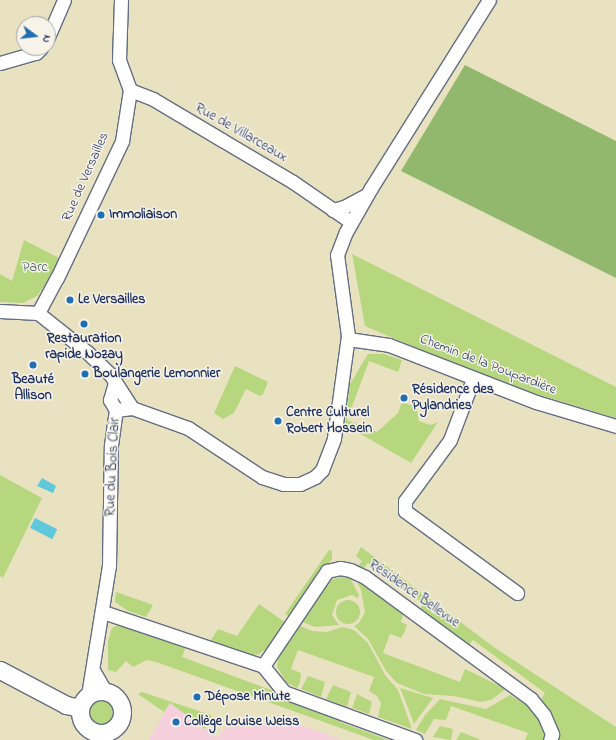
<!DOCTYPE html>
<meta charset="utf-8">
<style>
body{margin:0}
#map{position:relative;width:616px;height:740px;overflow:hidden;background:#e9e2c1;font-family:"Indie Flower",sans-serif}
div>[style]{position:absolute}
.built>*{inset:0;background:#f5cfdb}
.green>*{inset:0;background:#b7d77e}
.round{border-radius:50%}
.forest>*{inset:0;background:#91b86d}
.water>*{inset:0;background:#5fc8da;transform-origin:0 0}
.roads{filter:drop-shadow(1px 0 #636e81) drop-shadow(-1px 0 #636e81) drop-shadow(0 1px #636e81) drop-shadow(0 -1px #636e81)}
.minor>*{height:13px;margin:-6.5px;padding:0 6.5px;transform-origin:6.5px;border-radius:6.5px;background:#fff}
.tertiary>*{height:17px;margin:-8.5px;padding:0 8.5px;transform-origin:8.5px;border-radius:8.5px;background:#fff}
.tertiary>.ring{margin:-8.5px;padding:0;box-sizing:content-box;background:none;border:17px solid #fff;border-radius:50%}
.dots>*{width:11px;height:11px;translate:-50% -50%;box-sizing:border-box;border:2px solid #f7f3e8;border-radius:50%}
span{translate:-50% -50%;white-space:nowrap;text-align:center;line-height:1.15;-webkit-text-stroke:3px #f7f3e8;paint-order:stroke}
.street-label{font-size:14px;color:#1b2f5e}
.poi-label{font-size:14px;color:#1b2f5e;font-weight:700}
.left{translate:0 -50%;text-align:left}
.park-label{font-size:14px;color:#425966}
.north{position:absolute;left:16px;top:16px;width:40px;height:40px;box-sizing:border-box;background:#f7f3e8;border:1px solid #9fa5b1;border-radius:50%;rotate:105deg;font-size:11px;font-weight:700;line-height:16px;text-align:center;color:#1b2f5e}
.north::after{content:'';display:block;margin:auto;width:14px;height:18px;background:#1f6fb2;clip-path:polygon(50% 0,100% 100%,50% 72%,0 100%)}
</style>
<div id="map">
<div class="built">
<div style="clip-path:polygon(170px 703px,218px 738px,226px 727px,290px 721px,342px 740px,149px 740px)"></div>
</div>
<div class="green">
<div style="clip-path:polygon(24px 240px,59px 258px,51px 277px,37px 296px,23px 303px,0 302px,0 274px,12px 281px)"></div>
<div style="clip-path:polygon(352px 254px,616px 387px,616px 418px,491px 380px,365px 326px)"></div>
<div style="clip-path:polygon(368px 354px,384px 354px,402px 360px,398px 372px,369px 361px,347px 420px,377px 432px,398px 413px,402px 402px,416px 407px,419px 421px,430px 425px,438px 422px,411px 463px,345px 425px,350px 384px)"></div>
<div style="clip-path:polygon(235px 366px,268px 382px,263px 394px,260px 396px,246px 389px,234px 413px,223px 419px,214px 413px)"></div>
<div style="clip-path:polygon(0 475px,42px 498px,3px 578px,0 576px)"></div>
<div style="clip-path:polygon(361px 547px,495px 648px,616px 727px,616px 740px,556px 740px,554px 717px,540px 701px,545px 693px,473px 640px,467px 647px,418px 613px,423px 604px,368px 563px,361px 571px,358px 566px,362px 561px,356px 556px)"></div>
<div style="clip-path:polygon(329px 550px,332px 551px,332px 559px,291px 617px,285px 614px)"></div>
<div style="clip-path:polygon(342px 577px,350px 578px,359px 595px,358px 598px,352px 595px,337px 600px,332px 615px,339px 625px,315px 627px,300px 621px,324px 585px,334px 579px)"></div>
<div style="clip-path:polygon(356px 579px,403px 614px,401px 622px,407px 625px,404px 633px,401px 638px,390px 634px,383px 653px,460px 682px,465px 669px,506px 689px,491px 700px,481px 702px,454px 696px,424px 694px,397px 683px,386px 671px,368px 639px,354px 626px,359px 623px,365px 612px,361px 590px)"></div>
<div style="clip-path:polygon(116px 592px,139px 600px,153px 605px,146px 617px,128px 611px,115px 602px)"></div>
<div class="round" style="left:336px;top:600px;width:24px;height:24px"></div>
<div style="clip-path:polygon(259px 604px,286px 623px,270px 646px,259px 654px,248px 656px,212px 643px,211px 640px,218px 629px,237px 636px)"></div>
<div style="clip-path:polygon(296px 624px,312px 631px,327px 632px,342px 627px,354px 630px,368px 643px,385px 675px,398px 690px,412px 729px,378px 717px,381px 703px,377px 696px,369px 691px,374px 677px,298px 650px,291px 669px,301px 673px,300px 682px,297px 688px,287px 683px,277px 667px,278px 659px)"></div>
<div style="clip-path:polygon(118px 625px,186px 647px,182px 657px,341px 716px,340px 722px,389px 740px,374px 740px,159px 663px,147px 660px,133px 667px,126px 661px,116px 672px,108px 670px,108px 641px,112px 628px)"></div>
<div style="clip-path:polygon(308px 676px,325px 682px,321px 697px,301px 689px)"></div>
<div style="clip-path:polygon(333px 685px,351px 692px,347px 707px,326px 699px)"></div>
<div style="clip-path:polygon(400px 688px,433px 698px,414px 724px,407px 705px)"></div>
<div style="clip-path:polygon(142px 692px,211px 715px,211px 719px,205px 729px,170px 703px,164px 712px,138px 694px)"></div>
<div style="clip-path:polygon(357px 694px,372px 702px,369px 714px,352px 708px)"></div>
<div style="clip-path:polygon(510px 695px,533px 709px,542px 722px,547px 740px,525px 740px,528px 733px,451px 706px,446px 720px,434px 719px,425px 734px,416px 730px,425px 715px,440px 699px,486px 709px)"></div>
<div class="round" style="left:87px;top:699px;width:26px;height:26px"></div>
<div style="clip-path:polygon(440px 726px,453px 729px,451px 740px,433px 737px)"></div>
<div style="clip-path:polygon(461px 732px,479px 739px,479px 740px,456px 740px)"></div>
</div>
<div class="forest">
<div style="clip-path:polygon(465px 65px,616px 141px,616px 278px,401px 171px)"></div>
</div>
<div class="water">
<div style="clip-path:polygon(42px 478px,56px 486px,53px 493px,37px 486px)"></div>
<div style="left:35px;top:518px;width:25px;height:11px;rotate:27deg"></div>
</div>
<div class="roads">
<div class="minor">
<div style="left:48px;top:37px;width:40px;rotate:-66.6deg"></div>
<div style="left:0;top:63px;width:37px;rotate:-16deg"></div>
<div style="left:36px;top:53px;width:7px;rotate:-45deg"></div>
<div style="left:130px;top:90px;width:25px;rotate:21deg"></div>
<div style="left:153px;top:99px;width:80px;rotate:30.7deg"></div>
<div style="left:222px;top:140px;width:82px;rotate:30.6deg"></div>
<div style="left:293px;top:182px;width:70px;rotate:34.6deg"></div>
<div style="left:333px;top:210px;width:11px;rotate:-15deg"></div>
<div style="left:344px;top:207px;width:26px;rotate:-28deg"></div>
<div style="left:0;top:311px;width:38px;rotate:3deg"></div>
<div style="left:38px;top:313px;width:63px;rotate:38.5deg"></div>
<div style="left:87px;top:352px;width:32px;rotate:44deg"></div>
<div style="left:110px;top:374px;width:40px;rotate:57.1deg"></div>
<div style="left:38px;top:313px;width:40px;rotate:-62deg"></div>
<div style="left:57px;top:278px;width:152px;rotate:-64.6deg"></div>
<div style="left:122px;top:141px;width:52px;rotate:-81.1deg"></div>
<div style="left:130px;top:90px;width:32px;rotate:-110deg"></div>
<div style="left:119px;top:60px;width:60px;rotate:-88.1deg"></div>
<div style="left:348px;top:339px;width:41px;rotate:8.3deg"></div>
<div style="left:389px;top:345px;width:158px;rotate:21.2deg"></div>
<div style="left:536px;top:402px;width:84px;rotate:16.7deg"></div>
<div style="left:473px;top:379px;width:65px;rotate:110.7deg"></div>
<div style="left:450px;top:440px;width:76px;rotate:126.4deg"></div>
<div style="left:405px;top:501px;width:10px;rotate:90deg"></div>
<div style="left:405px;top:511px;width:139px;rotate:36.2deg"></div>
<div style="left:116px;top:410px;width:16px;rotate:-7deg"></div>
<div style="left:132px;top:408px;width:59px;rotate:19.7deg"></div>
<div style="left:188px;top:428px;width:89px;rotate:33.5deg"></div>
<div style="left:262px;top:477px;width:22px;rotate:18deg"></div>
<div style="left:283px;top:484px;width:17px"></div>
<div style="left:300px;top:484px;width:17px;rotate:-25deg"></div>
<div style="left:315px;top:477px;width:10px;rotate:-45deg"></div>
<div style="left:322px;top:470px;width:34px;rotate:-69deg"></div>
<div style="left:334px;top:438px;width:103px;rotate:-82.2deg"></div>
<div style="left:348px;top:336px;width:82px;rotate:-97.7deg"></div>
<div style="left:337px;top:255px;width:25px;rotate:-69deg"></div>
<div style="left:346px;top:232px;width:51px;rotate:-60.4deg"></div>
<div style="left:371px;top:188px;width:222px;rotate:-57.9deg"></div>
<div style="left:103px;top:612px;width:169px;rotate:18.6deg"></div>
<div style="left:263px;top:666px;width:33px;rotate:51deg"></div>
<div style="left:284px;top:692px;width:140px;rotate:20.1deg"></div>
<div style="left:263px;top:666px;width:115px;rotate:-56deg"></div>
<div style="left:327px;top:571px;width:13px;rotate:-13deg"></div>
<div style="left:340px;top:568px;width:10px;rotate:11deg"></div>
<div style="left:350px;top:570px;width:17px;rotate:25deg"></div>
<div style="left:365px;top:577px;width:206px;rotate:36.3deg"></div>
<div style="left:531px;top:699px;width:21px;rotate:51deg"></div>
<div style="left:544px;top:715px;width:21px;rotate:67deg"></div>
<div style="left:552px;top:734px;width:6px;rotate:108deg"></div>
<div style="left:94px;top:672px;width:22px;rotate:60deg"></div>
<div style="left:88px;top:695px;width:131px;rotate:-80.8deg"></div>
<div style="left:109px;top:566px;width:121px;rotate:-89.1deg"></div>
<div style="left:111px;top:445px;width:35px;rotate:-82deg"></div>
<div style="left:116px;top:410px;width:12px;rotate:-121deg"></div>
<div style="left:110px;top:400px;width:18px;rotate:-74deg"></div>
</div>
<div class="tertiary">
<div style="left:0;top:670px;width:75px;rotate:27.9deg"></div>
<div style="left:66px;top:705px;width:14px;rotate:12deg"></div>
<div class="ring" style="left:80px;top:691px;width:25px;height:25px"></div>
</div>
</div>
<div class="dots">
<div style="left:101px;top:215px;background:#1f6fb2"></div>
<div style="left:70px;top:300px;background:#1f6fb2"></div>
<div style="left:84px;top:324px;background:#1f6fb2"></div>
<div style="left:33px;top:365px;background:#1f6fb2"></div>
<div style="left:85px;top:374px;background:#1f6fb2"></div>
<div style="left:404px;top:398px;background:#1f6fb2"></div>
<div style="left:278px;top:421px;background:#1f6fb2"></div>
<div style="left:197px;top:697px;background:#1f6fb2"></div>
<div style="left:176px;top:722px;background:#1f6fb2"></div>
</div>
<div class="street-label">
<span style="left:241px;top:133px;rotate:30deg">Rue de Villarceaux</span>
<span style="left:86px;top:177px;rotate:-66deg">Rue de Versailles</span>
<span style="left:488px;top:365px;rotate:21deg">Chemin de la Poupardière</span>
<span style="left:113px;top:467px;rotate:-87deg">Rue du Bois Clair</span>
<span style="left:414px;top:594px;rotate:35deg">Résidence Bellevue</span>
</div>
<div class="poi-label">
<span class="left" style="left:109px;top:215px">Immoliaison</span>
<span class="left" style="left:78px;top:300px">Le Versailles</span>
<span style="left:84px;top:347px">Restauration<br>rapide Nozay</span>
<span class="left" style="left:93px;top:374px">Boulangerie Lemonnier</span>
<span style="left:33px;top:388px">Beauté<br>Allison</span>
<span class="left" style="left:412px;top:398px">Résidence des<br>Pylandries</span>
<span class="left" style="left:286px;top:421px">Centre Culturel<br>Robert Hossein</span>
<span class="left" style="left:205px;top:697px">Dépose Minute</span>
<span class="left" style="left:184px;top:722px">Collège Louise Weiss</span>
</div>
<div class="park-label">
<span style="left:35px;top:268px">Parc</span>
</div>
<div class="north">N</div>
</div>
